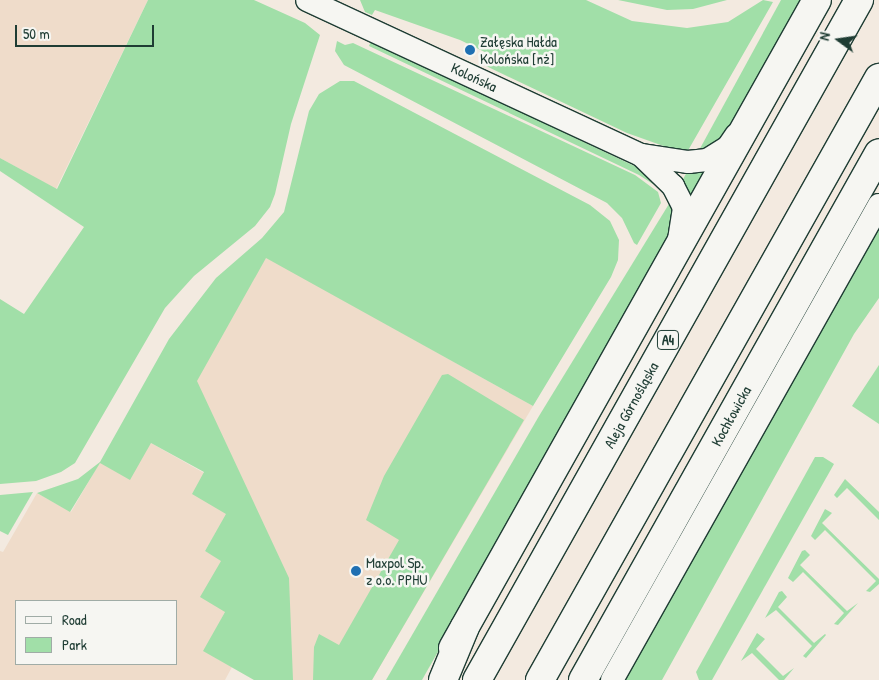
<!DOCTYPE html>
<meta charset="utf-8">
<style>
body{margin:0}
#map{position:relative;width:879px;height:680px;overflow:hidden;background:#f3eae0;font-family:"Patrick Hand",sans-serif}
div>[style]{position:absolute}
.built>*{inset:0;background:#efdcca}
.green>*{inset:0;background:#a1dfa8}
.roads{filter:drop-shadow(1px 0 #1f3d34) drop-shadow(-1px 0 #1f3d34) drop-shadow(0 1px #1f3d34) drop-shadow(0 -1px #1f3d34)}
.street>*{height:22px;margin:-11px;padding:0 11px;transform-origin:11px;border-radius:11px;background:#f6f6f2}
.secondary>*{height:28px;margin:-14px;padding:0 14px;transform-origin:14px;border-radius:14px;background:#f6f6f2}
.highway>*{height:28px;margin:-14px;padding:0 14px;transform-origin:14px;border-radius:14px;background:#f6f6f2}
.dots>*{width:14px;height:14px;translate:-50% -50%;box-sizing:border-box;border:2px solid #f6f6f2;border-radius:50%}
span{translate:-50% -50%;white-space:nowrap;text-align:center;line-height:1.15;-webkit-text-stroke:5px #f6f6f2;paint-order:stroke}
.shield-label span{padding:1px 4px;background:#f6f6f2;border:1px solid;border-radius:4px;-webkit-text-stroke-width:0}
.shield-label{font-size:14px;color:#1f3d34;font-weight:700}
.poi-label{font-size:15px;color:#1f3d34}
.left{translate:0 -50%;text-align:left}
.street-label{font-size:15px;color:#1f3d34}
.legend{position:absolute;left:15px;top:600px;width:162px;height:65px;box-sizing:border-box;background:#f6f6f2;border:1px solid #a0aca6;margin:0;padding:6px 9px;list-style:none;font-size:15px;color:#1f3d34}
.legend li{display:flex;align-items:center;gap:10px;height:25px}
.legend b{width:25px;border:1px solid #a0aca6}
.north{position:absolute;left:814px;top:15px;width:50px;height:50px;-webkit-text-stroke:4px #f6f6f2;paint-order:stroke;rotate:284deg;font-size:14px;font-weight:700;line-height:20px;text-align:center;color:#1f3d34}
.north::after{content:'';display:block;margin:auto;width:18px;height:22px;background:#1f3d34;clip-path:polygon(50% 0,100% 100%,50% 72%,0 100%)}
.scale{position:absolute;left:15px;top:25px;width:139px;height:22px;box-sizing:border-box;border:2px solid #1f3d34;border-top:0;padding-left:6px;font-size:15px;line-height:18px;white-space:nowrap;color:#1f3d34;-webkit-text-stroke:4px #f6f6f2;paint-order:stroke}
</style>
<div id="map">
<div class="built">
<div style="clip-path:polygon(0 0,148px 0,56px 189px,0 158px)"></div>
<div style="clip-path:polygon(266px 257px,533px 406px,372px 680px,269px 680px,196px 381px)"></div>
<div style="clip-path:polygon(evenodd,151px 443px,204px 473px,227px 514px,205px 551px,221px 560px,225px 612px,204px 651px,232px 667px,225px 680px,0 680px,0 551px,3px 552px,37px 493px,71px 512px,100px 462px,151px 443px,16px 601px,176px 601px,176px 664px,16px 664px,16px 601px)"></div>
</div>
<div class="green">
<div style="clip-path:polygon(148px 0,254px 0,305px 23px,320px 35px,291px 124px,275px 194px,270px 207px,255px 226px,194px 276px,165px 308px,75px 463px,61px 472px,36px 481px,0 484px,0 299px,24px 314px,84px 227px,0 171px,0 158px,57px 189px)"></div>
<div style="clip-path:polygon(360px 0,586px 0,632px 21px,687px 28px,728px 22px,763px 0,773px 2px,686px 154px,627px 133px,486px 66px,491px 55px,460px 40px,375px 10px,372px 15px,365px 12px)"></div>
<div style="clip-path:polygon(618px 0,727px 0,693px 9px,667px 10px)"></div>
<div style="clip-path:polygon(781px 0,805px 0,731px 132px,697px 154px)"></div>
<div style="clip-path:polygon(337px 41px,345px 45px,353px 43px,635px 175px,658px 192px,661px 203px,637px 245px,634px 243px,622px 218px,607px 203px,344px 65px,335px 51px)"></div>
<div style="clip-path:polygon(371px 41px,647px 172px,662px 190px,639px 175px,369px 46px)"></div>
<div style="clip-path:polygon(340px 81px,354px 81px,590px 205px,610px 221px,619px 240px,618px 260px,611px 277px,533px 406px,266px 258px,197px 381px,289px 578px,293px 680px,254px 680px,203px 651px,225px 612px,200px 597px,221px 561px,205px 551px,226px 514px,192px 494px,204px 472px,151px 443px,130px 480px,100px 463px,70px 512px,37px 493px,78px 479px,100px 462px,169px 339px,216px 278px,262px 238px,284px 212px,309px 111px,319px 94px)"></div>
<div style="clip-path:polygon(688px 170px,707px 170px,689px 199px,681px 183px)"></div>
<div style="clip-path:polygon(672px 199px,676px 217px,673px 236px,422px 680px,386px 680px,539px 416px)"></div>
<div style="clip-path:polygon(879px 221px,879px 298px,854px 334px,662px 680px,622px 680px)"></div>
<div style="clip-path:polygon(879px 365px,879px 424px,852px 406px)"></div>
<div style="clip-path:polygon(448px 374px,524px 420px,372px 680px,313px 680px,314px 647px,319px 634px,339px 645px,399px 540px,366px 520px,384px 476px,442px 375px)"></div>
<div style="clip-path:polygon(815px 457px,823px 457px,834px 464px,712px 680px,699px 680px,696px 672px)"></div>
<div style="clip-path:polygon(845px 479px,879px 512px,879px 520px,847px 488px,837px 498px,834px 495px)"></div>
<div style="clip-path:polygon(33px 492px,8px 535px,0 531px,0 495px)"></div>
<div style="clip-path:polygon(825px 509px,832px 513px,822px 523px,879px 579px,879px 584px,870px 592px,866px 591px,876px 581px,825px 530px,815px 540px,811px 536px)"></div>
<div style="clip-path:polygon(805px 550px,810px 555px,800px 565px,847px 611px,858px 603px,838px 625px,834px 624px,844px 613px,803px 572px,793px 582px,788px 578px,802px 551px)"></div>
<div style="clip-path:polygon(782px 591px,787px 597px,778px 607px,814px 643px,825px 634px,826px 635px,806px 658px,803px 656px,812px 646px,776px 610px,765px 618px,779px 592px)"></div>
<div style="clip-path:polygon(757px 633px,765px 639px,756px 649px,783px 676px,794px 668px,784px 680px,779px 680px,752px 653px,741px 661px)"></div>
</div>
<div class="roads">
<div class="street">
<div style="left:307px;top:0;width:368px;rotate:24.9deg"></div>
<div style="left:641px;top:155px;width:48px;rotate:8.5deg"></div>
<div style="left:688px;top:162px;width:19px;rotate:-6deg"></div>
<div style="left:707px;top:160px;width:25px;rotate:-32deg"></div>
<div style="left:728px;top:147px;width:14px;rotate:-56deg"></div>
<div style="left:641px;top:155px;width:45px;rotate:44.1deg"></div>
<div style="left:673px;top:186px;width:25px;rotate:63deg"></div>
<div style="left:684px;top:208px;width:31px;rotate:99deg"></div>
<div style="left:612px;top:680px;width:545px;rotate:-60.66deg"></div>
</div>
<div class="secondary">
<div style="left:453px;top:648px;width:743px;rotate:-60.68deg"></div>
<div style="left:583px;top:680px;width:604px;rotate:-60.68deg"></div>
</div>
<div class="highway">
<div style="left:443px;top:680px;width:57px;rotate:-67.5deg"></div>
<div style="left:477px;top:680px;width:780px;rotate:-60.67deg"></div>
<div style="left:540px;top:680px;width:691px;rotate:-60.62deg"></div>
</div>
</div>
<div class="dots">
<div style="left:470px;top:50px;background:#1f6fb2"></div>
<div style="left:356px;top:571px;background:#1f6fb2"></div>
</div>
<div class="shield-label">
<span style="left:668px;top:340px">A4</span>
</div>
<div class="poi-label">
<span class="left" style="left:480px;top:50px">Załęska Hałda<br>Kolońska [nż]</span>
<span class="left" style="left:366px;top:571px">Maxpol Sp.<br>z o.o. PPHU</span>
</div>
<div class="street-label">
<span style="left:474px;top:77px;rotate:25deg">Kolońska</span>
<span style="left:631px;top:405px;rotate:-61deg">Aleja Górnośląska</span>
<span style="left:731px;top:416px;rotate:-61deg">Kochłowicka</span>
</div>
<ul class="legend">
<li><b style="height:6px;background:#f6f6f2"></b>Road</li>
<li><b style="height:14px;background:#a1dfa8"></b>Park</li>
</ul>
<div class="north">N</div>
<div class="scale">50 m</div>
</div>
